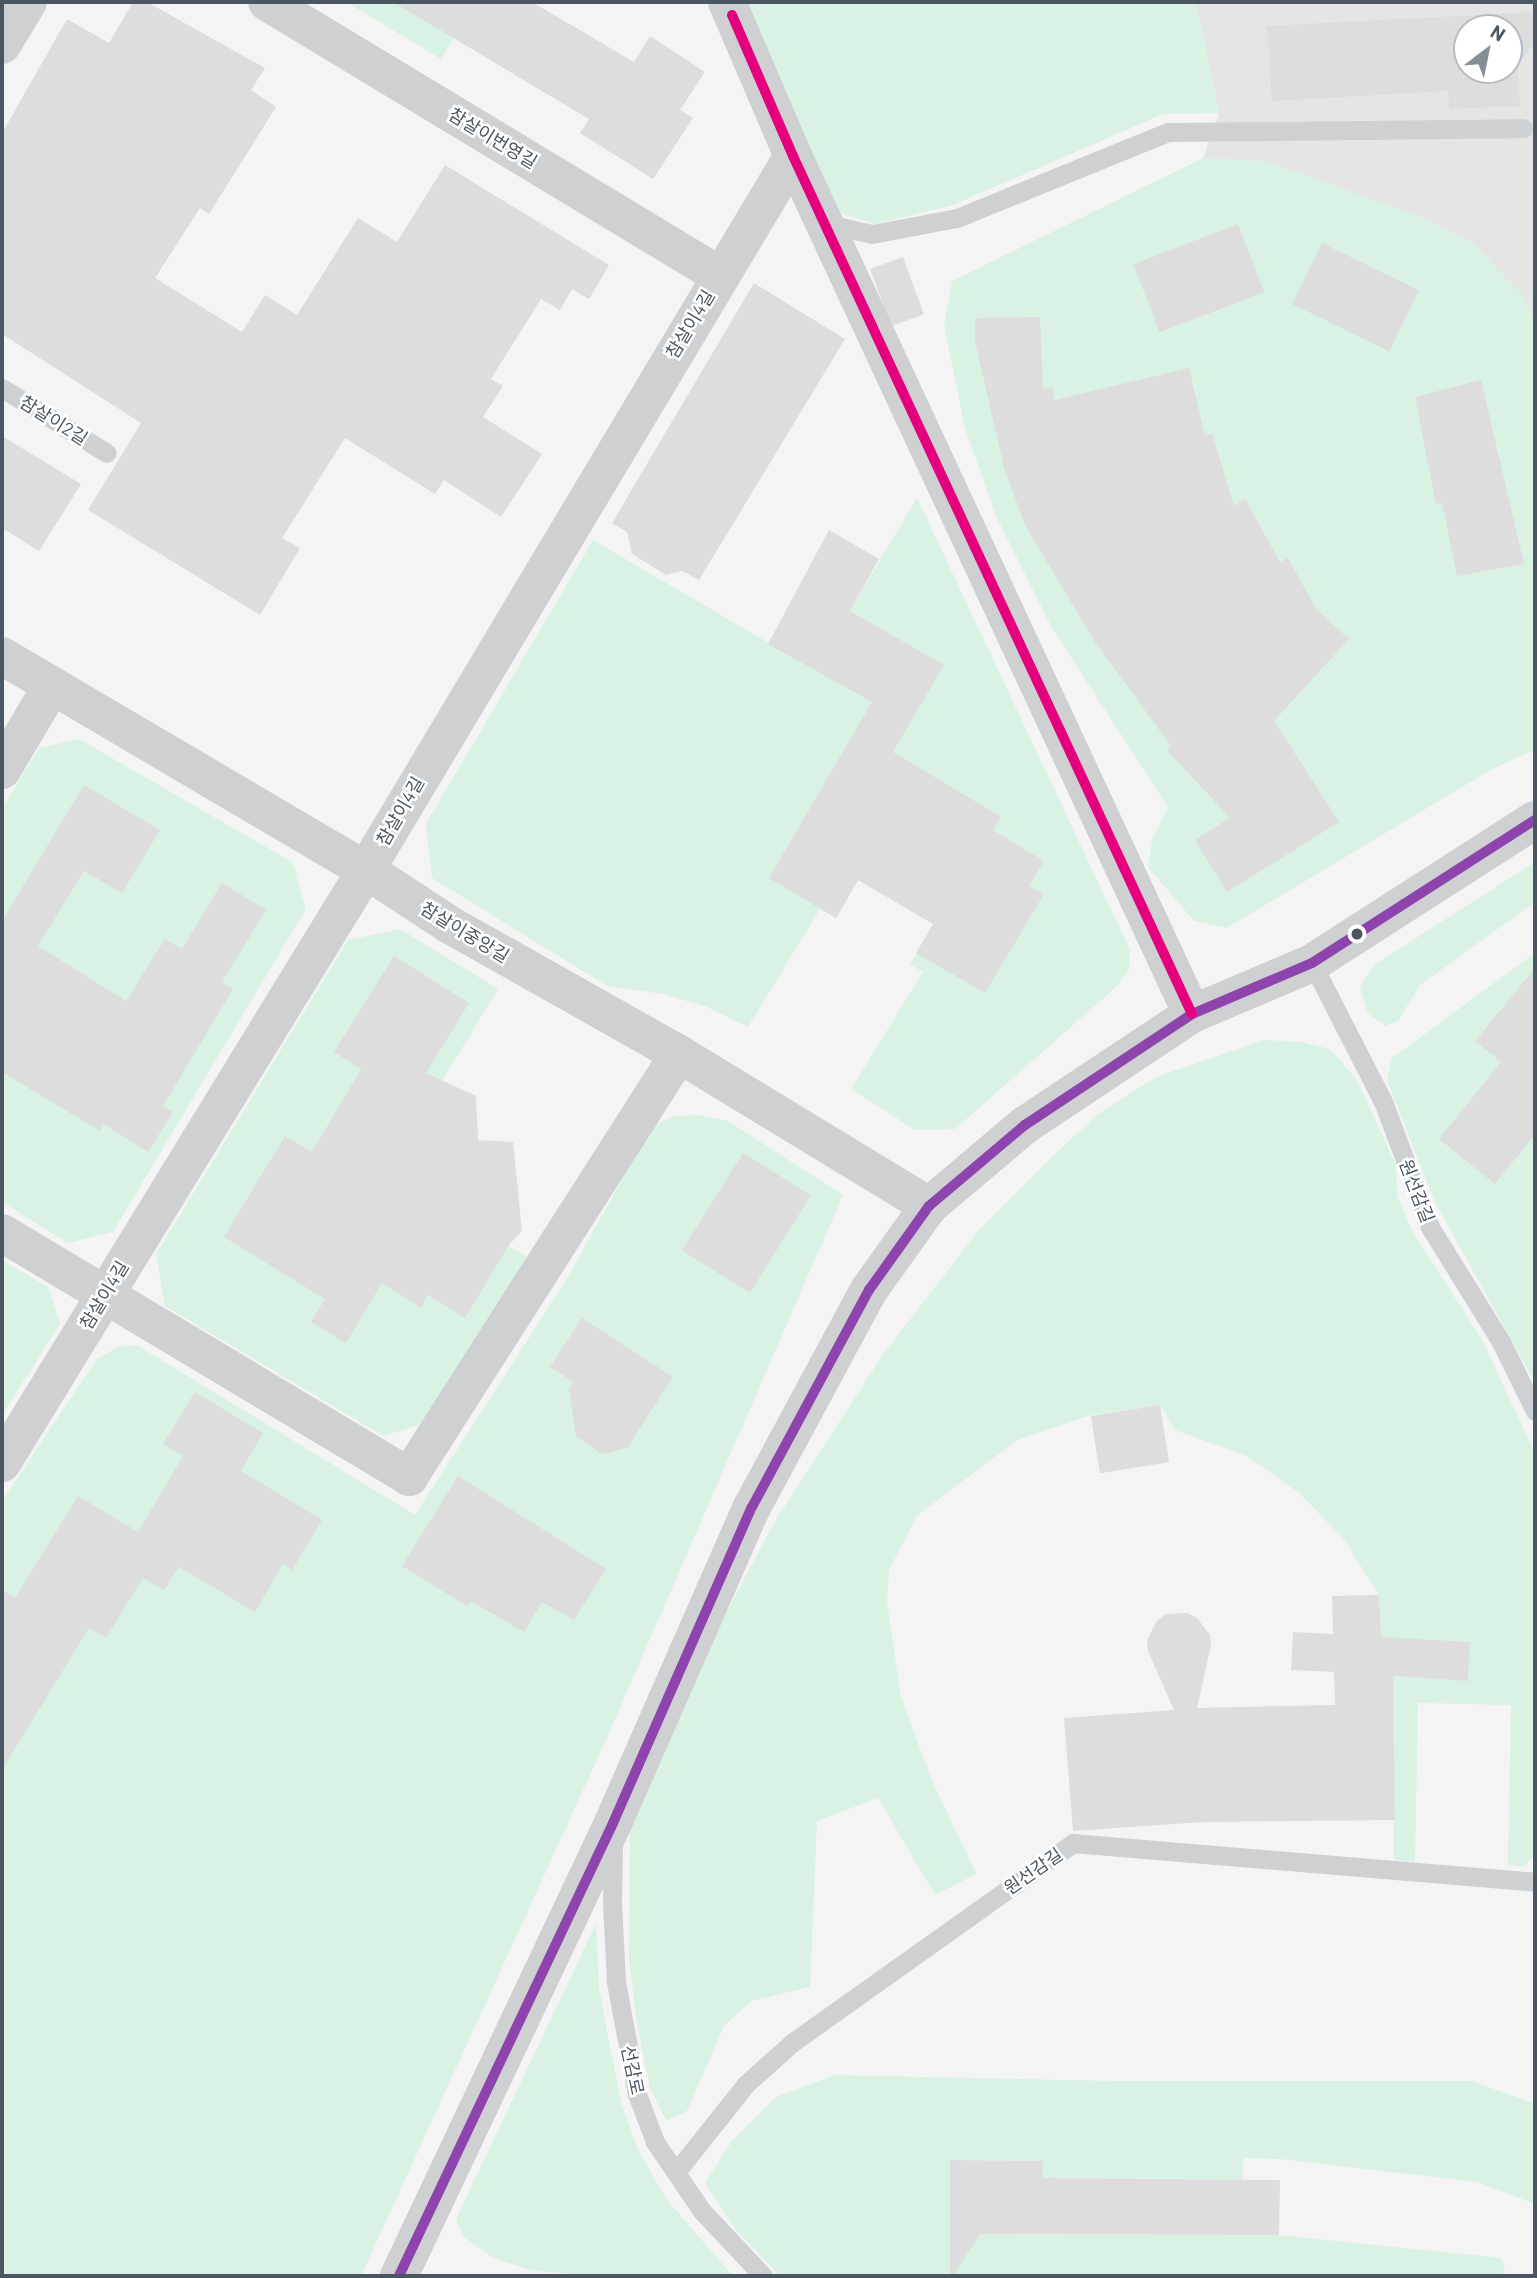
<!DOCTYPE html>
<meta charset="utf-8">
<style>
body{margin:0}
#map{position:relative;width:1537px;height:2278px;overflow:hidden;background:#f4f4f4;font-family:Barlow,"Noto Sans KR",sans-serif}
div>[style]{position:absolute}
.education>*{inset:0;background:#e6e5e6}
.green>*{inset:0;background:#d9f2e3}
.building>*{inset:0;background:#ddddde;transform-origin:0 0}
.service>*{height:19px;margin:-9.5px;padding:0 9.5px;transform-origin:9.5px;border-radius:9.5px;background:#ced0d2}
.minor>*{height:38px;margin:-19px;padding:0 19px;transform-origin:19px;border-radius:19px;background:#ced0d2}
.tertiary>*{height:38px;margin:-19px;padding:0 19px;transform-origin:19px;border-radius:19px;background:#ced0d2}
.bus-1>*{height:10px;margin:-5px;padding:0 5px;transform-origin:5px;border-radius:5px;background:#8e44ad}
.bus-2>*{height:10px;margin:-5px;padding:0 5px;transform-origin:5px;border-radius:5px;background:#e5007d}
.dots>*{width:19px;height:19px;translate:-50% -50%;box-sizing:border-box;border:4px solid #fff;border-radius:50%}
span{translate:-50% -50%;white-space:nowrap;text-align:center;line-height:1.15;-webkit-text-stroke:5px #fff;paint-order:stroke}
.street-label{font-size:18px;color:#4a5661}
.frame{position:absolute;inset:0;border:4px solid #4a5661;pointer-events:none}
.north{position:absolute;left:1453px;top:14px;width:70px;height:70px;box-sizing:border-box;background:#fff;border:2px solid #b7bbc0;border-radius:50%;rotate:32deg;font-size:19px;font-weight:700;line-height:28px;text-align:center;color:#4a5661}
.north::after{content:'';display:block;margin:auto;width:24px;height:32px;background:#868d94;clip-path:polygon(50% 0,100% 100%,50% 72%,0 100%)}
</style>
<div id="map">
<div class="education">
<div style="clip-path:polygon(evenodd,1196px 2px,1535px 2px,1535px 328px,1528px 301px,1269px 162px,1203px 158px,1219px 113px,1196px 2px,1467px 28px,1509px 28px,1509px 70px,1467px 70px,1467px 28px)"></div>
</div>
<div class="green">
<div style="clip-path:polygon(346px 2px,475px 2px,441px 59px)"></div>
<div style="clip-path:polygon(741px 2px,1196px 2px,1219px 113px,1163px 114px,953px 205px,875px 224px,834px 211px)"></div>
<div style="clip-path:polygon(1203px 158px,1269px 162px,1423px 218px,1473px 243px,1528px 301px,1535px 328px,1535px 750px,1494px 768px,1227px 928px,1194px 921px,1148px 867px,1152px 839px,1168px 807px,1052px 628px,996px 516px,965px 428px,944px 326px,952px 281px)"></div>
<div style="clip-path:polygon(917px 498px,1130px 950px,1129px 970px,1114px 989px,955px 1129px,915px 1130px,851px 1089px,923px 972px,910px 964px,948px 900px,875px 852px,836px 918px,820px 909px,748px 1027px,707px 1007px,663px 994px,607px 986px,432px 878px,426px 824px,593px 540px,815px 670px)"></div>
<div style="clip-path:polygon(79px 739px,292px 862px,306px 909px,113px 1232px,68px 1243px,2px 1202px,2px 809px,39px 748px)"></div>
<div style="clip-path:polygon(1535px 862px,1535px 902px,1420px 985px,1398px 1021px,1385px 1026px,1367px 1013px,1360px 987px,1374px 965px)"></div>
<div style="clip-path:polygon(400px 929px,498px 989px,387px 1171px,530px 1259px,432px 1421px,383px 1436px,165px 1306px,156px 1254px,348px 940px)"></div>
<div style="clip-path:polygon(1535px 953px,1535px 1383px,1434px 1200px,1387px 1080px,1392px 1058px)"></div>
<div style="clip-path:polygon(1264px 1040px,1302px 1042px,1330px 1049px,1356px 1079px,1396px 1165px,1397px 1197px,1415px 1236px,1481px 1338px,1535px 1453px,1535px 1855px,1523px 1867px,1508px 1864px,1511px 1705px,1418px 1703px,1415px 1862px,1394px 1859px,1393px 1704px,1381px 1646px,1379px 1595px,1343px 1538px,1299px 1493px,1247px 1456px,1175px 1430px,1160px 1405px,1091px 1415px,1017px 1440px,917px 1516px,889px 1570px,887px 1602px,901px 1697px,931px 1778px,976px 1874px,935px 1895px,878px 1798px,817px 1821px,810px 1987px,751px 2001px,724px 2026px,687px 2111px,666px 2121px,650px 2088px,636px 2018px,629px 1959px,630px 1828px,702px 1659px,772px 1526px,882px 1356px,978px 1231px,1054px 1155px,1098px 1114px,1156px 1077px)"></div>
<div style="clip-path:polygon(699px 1115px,728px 1121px,843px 1195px,606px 1740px,361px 2276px,2px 2276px,2px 1501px,97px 1359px,118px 1347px,137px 1345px,415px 1515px,568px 1277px,651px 1127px,674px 1116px)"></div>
<div style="clip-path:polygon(2px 1260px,49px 1288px,60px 1324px,2px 1415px)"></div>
<div style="clip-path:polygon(596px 1924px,599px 1987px,610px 2047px,621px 2102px,638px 2150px,667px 2200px,733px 2276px,585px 2276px,532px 2270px,495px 2259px,464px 2237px,456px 2219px)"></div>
<div style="clip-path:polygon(evenodd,835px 2075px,1115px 2081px,1472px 2081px,1535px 2104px,1535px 2204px,1477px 2182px,1280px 2159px,1243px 2158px,1241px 2234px,1279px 2235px,1501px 2258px,1505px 2269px,1502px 2276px,780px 2276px,736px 2230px,705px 2183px,732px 2141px,776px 2097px,835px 2075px,950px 2160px,1042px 2161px,1042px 2178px,1224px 2179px,1224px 2235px,980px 2234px,974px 2243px,950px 2243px,950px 2160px)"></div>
</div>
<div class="building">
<div style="clip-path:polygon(133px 2px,147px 2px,265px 68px,251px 90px,276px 107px,209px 214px,200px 208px,155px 278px,242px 332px,265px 295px,297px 315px,358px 218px,397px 242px,445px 165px,609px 265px,589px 299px,572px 289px,560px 310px,541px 299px,491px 379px,503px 386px,483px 417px,542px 454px,501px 517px,444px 480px,435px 494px,345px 438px,282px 538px,300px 548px,260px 615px,88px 510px,141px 423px,2px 334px,2px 133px,67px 19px,109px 43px)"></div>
<div style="clip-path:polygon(393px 2px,532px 2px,634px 62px,650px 36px,705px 72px,680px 110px,693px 118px,653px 179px,580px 133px,589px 119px)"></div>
<div style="clip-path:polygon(evenodd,1535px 12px,1535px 42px,1517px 65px,1520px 106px,1449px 109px,1448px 91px,1272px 101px,1267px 26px,1535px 12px,1467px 28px,1509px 28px,1509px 70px,1467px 70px,1467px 28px)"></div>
<div style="left:1238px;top:224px;width:73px;height:112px;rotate:69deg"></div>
<div style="left:1322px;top:243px;width:108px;height:68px;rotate:26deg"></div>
<div style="left:903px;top:257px;width:61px;height:35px;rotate:70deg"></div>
<div style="clip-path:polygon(754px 283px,845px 339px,699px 580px,682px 571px,666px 575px,632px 554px,627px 532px,612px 523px)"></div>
<div style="clip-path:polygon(1040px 317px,1043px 389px,1052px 387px,1055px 400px,1189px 368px,1205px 436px,1212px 433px,1234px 506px,1245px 499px,1280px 562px,1288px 558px,1316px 609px,1349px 639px,1274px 721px,1339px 822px,1227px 892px,1195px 840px,1230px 818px,1167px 750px,1171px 746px,1095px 642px,1026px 527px,1004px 468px,975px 341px,975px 318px)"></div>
<div style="clip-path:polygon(1481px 380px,1524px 564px,1457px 576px,1442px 503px,1436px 504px,1415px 397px)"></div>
<div style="clip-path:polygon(2px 436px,81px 484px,39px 551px,2px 528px)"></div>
<div style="clip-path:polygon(829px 530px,879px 559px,850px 611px,944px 665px,893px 752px,1001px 817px,993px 830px,1044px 861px,1029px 886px,1044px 894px,985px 993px,916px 953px,933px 924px,858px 880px,836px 918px,769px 878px,872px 702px,768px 644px)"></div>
<div style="clip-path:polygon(84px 785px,160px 830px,122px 893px,84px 871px,38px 946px,126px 1001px,165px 939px,182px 949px,222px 883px,266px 910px,222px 982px,233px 989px,163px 1106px,173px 1112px,148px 1152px,104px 1124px,100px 1131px,2px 1072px,2px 921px)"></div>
<div style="clip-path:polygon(394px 956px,469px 1003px,426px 1073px,476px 1096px,478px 1140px,513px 1142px,522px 1231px,509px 1245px,465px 1318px,428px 1295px,421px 1308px,382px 1283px,346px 1343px,311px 1322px,325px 1299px,224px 1237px,285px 1136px,312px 1152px,361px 1069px,334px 1052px)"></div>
<div style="clip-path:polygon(1535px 968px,1535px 1134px,1495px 1184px,1439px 1139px,1501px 1062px,1475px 1041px)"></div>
<div style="left:743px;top:1153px;width:80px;height:115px;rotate:32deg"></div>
<div style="clip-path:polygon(582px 1318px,673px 1377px,627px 1448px,601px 1454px,576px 1436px,569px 1389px,574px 1382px,550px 1367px)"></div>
<div style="clip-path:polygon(195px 1392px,263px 1433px,241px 1471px,322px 1520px,292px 1570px,283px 1564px,255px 1612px,179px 1567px,164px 1590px,143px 1578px,106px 1638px,89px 1628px,2px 1770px,2px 1590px,15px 1598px,78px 1496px,138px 1532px,183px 1456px,163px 1444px)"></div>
<div style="left:1160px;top:1405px;width:58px;height:70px;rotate:81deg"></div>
<div style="clip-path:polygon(458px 1476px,606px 1569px,574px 1620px,542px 1602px,524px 1632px,471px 1601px,467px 1606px,402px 1566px)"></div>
<div style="clip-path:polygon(1379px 1595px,1381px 1637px,1470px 1642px,1468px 1681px,1393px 1676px,1395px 1820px,1203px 1822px,1073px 1831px,1064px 1718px,1174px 1710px,1148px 1651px,1147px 1640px,1157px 1621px,1166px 1614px,1188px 1613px,1197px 1618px,1210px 1635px,1211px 1645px,1197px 1708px,1335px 1705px,1334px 1672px,1291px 1670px,1293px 1632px,1333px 1634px,1332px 1596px)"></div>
<div style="clip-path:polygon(950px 2160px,1043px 2161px,1042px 2178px,1280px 2180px,1279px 2235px,980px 2234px,953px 2276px,950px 2276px)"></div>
</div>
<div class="service">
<div style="left:824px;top:223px;width:49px;rotate:12.9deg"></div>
<div style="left:872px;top:234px;width:86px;rotate:-10.7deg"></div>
<div style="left:957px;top:218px;width:228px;rotate:-22.2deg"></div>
<div style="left:1168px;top:132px;width:355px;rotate:-0.6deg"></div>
<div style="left:2px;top:388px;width:123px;rotate:31.8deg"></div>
<div style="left:1312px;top:963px;width:158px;rotate:62.9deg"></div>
<div style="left:1384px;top:1104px;width:131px;rotate:69.5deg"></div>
<div style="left:1430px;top:1227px;width:135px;rotate:58.3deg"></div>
<div style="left:1501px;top:1342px;width:77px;rotate:63.8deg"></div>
<div style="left:613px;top:1845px;width:58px;rotate:91deg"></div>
<div style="left:612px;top:1903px;width:79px;rotate:87.1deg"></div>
<div style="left:616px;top:1982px;width:114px;rotate:79.4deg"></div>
<div style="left:637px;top:2094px;width:51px;rotate:69.4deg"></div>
<div style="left:655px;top:2142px;width:83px;rotate:55.7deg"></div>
<div style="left:702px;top:2211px;width:89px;rotate:46.8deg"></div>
<div style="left:676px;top:2172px;width:112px;rotate:-51.5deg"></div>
<div style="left:746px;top:2084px;width:63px;rotate:-41.8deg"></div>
<div style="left:793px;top:2042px;width:344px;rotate:-35.4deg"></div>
<div style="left:1073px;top:1843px;width:464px;rotate:4.8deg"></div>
</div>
<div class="minor">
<div style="left:267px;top:2px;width:528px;rotate:31.13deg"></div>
<div style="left:727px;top:2px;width:168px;rotate:66.8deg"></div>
<div style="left:793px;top:156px;width:946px;rotate:65.06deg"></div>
<div style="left:2px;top:45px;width:50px;rotate:-58.8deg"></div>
<div style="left:2px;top:656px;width:422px;rotate:30.5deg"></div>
<div style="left:366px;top:870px;width:100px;rotate:33.2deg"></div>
<div style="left:450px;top:925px;width:263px;rotate:29.4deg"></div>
<div style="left:679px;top:1054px;width:293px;rotate:31.3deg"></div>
<div style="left:2px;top:770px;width:96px;rotate:-59.4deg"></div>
<div style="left:2px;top:1233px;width:475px;rotate:30.9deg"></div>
<div style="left:409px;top:1477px;width:502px;rotate:-57.45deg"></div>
<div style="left:2px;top:1463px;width:696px;rotate:-58.46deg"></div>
<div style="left:366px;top:870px;width:832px;rotate:-59.12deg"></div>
</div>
<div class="tertiary">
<div style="left:399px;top:2276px;width:501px;rotate:-64.71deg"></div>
<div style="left:613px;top:1823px;width:345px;rotate:-66.3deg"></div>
<div style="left:752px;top:1507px;width:247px;rotate:-61.7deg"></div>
<div style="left:869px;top:1290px;width:103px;rotate:-54.5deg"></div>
<div style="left:929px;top:1206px;width:126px;rotate:-40.2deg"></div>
<div style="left:1025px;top:1125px;width:201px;rotate:-33.6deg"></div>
<div style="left:1192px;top:1014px;width:130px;rotate:-23deg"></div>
<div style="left:1312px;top:963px;width:265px;rotate:-32.7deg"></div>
</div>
<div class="bus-1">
<div style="left:399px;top:2276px;width:501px;rotate:-64.71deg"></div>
<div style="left:613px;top:1823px;width:345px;rotate:-66.3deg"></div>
<div style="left:752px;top:1507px;width:247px;rotate:-61.7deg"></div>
<div style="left:869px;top:1290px;width:103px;rotate:-54.5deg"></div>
<div style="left:929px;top:1206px;width:126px;rotate:-40.2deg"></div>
<div style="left:1025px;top:1125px;width:201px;rotate:-33.6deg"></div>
<div style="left:1192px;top:1014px;width:130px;rotate:-23deg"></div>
<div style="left:1312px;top:963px;width:265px;rotate:-32.7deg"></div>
</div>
<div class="bus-2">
<div style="left:732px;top:15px;width:154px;rotate:66.6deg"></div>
<div style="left:793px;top:156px;width:946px;rotate:65.06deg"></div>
</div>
<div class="dots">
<div style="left:1357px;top:934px;background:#4a5661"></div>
</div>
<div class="street-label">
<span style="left:493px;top:138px;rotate:31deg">참살이번영길</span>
<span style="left:690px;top:324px;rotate:-59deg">참살이4길</span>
<span style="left:54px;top:420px;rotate:32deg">참살이2길</span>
<span style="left:400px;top:811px;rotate:-60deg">참살이4길</span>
<span style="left:465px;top:932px;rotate:31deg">참살이중앙길</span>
<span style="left:1417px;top:1191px;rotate:69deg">원선감길</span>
<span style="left:104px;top:1295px;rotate:-59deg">참살이4길</span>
<span style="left:1033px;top:1871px;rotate:-35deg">원선감길</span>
<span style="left:633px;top:2070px;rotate:78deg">선감로</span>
</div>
<div class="frame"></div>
<div class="north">N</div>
</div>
